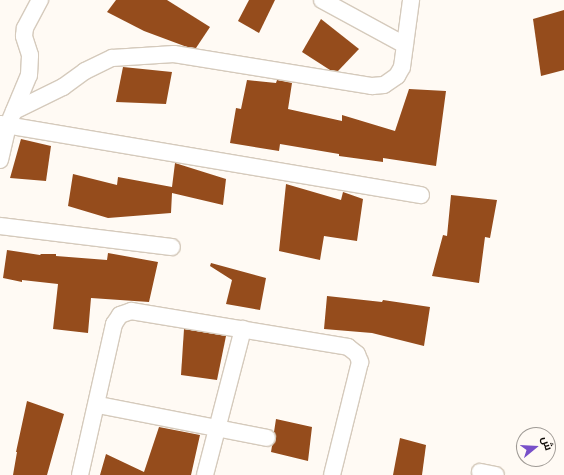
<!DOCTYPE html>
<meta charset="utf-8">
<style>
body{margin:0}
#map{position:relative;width:564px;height:475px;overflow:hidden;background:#fffaf4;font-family:"Sofia Sans Condensed",Cairo,sans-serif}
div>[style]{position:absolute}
.building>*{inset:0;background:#954c1c}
.roads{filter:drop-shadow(1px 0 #d5cabc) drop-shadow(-1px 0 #d5cabc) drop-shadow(0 1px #d5cabc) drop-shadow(0 -1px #d5cabc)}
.street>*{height:16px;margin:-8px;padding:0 8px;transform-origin:8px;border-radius:8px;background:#fff}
span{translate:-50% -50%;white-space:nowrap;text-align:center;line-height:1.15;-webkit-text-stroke:4px #fffaf4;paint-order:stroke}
.north{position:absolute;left:516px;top:427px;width:40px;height:40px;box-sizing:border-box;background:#fffaf4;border:1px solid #9f9a95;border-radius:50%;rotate:72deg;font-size:11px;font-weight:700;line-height:16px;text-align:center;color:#0f0b07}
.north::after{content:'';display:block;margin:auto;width:14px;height:18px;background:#7850c9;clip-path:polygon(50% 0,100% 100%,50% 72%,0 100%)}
</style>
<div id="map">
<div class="building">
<div style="clip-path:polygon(116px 0,167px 0,210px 27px,196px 48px,187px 47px,144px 31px,107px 12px)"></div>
<div style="clip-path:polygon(249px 0,275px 0,259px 33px,238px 21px)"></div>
<div style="clip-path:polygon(564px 10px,564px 70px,541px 76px,533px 19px)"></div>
<div style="clip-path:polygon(321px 19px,359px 49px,338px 71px,330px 70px,302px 52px)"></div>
<div style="clip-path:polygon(123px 67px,172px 72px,166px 104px,116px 102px)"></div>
<div style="clip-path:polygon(247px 80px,276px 83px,277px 80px,292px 83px,288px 109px,342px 121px,342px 115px,395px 131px,409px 89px,446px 91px,436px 166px,383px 158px,383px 162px,339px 156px,339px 154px,280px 144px,279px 151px,230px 143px,236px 108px,241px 109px)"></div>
<div style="clip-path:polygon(21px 139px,51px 146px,46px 181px,10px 178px)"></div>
<div style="clip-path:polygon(175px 163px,226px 179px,223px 205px,172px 193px,171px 213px,108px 218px,68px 206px,73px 174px,117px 185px,118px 177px,172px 187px)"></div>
<div style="clip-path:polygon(286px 184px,341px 200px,343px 192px,363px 199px,357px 241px,324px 236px,320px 260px,279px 251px)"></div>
<div style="clip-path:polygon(451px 195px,497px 200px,490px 238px,485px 237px,479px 283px,432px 276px,443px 235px,447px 236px)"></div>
<div style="clip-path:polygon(7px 250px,40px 255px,41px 254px,56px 254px,56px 256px,107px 260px,108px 253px,158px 262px,149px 302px,91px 298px,88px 333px,53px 329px,58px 284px,22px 280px,22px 282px,3px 278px)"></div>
<div style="clip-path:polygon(211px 263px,266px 278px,260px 310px,226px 304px,232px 280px,210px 266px)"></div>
<div style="clip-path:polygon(327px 296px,382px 302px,383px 300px,430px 307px,424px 346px,372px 333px,324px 329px)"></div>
<div style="clip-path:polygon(184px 329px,226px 336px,217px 380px,181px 375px)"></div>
<div style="clip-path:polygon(27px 401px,64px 414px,47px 475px,13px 475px,17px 452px,16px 452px)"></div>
<div style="clip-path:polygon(276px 419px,312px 427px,308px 461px,271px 452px,272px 446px,276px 439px,274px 432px)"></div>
<div style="clip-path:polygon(159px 427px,200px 435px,191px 475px,100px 475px,106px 454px,144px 472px)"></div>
<div style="clip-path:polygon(400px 438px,426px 445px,422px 475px,393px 475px)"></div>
</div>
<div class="roads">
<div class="street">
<div style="left:322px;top:0;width:94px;rotate:28.5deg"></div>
<div style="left:14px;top:111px;width:55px;rotate:-26.1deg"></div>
<div style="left:63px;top:87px;width:27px;rotate:-36deg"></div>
<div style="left:85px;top:71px;width:30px;rotate:-26deg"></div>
<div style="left:112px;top:58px;width:62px;rotate:-3.7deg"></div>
<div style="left:174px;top:54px;width:201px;rotate:9.2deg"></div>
<div style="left:372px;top:86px;width:12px;rotate:-5deg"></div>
<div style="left:384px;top:85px;width:16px;rotate:-35deg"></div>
<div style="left:397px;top:76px;width:10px;rotate:-61deg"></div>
<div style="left:402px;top:67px;width:68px;rotate:-82.3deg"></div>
<div style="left:0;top:124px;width:427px;rotate:9.6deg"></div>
<div style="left:0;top:160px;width:36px;rotate:-77deg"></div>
<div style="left:8px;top:125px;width:54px;rotate:-67.2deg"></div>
<div style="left:29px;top:75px;width:20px;rotate:-87deg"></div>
<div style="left:30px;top:55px;width:20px;rotate:-108deg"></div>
<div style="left:24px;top:36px;width:8px;rotate:-83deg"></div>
<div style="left:25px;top:28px;width:32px;rotate:-62deg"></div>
<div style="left:0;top:226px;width:173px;rotate:7deg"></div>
<div style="left:98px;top:405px;width:172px;rotate:11deg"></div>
<div style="left:480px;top:472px;width:16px;rotate:11deg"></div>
<div style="left:80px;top:475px;width:155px;rotate:-77.3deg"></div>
<div style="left:114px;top:324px;width:11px;rotate:-56deg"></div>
<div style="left:120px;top:315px;width:12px;rotate:-20deg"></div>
<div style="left:131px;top:311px;width:220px;rotate:9.4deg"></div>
<div style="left:348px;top:347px;width:11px;rotate:38deg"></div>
<div style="left:357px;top:354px;width:9px;rotate:69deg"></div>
<div style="left:360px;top:362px;width:116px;rotate:103.9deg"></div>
<div style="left:205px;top:475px;width:151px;rotate:-75.4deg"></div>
</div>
</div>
<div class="north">ش</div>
</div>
